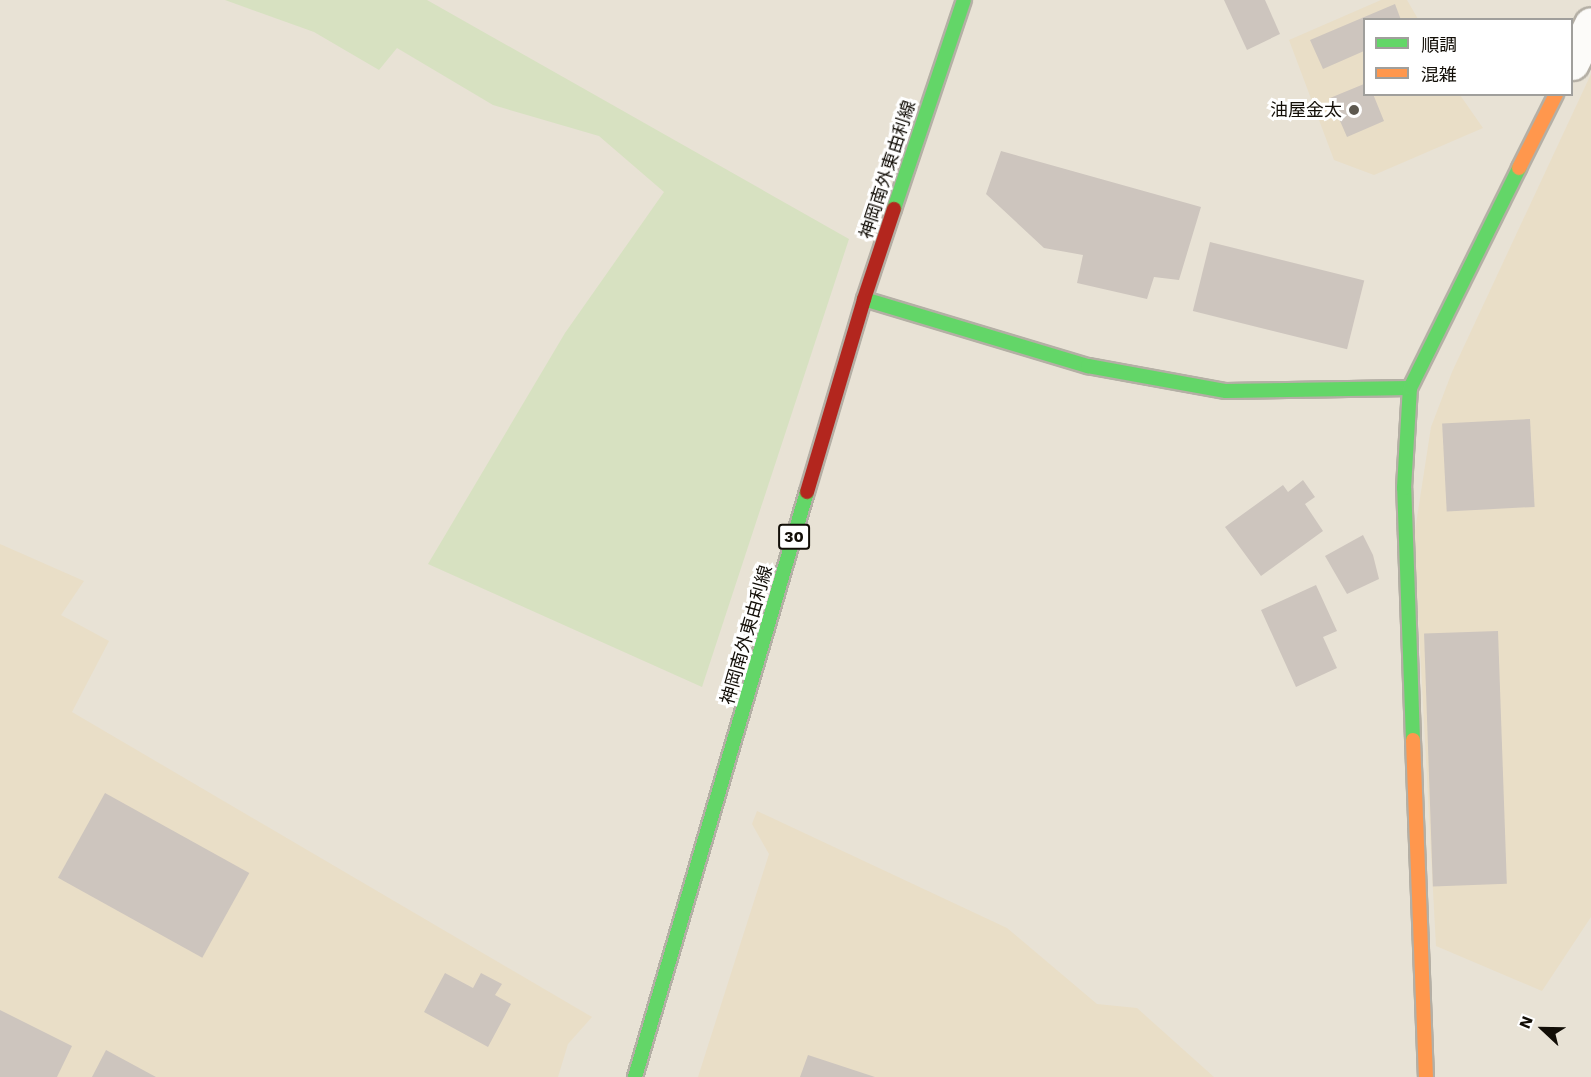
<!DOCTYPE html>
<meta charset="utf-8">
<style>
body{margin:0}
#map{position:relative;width:1591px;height:1077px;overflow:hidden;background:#e8e2d5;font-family:"Work Sans","Noto Sans JP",sans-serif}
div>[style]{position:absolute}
.built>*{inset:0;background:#e9dec7}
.green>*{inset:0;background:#d7e1c1}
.building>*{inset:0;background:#cdc5be;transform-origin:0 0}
.roads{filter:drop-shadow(2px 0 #b4afa5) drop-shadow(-2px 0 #b4afa5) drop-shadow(0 2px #b4afa5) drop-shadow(0 -2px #b4afa5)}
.street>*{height:33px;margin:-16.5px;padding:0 16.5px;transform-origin:16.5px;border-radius:16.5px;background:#fcfbf9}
.fast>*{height:14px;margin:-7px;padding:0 7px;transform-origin:7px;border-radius:7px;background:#63d668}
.slow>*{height:14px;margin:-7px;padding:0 7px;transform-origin:7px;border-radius:7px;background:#ff974d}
.jam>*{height:14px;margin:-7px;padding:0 7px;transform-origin:7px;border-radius:7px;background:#b3261e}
.dots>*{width:16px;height:16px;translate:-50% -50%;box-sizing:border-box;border:3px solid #fff;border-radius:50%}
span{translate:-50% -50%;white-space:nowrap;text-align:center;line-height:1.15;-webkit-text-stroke:6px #fff;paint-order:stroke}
.shield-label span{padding:2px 4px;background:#fff;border:2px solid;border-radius:4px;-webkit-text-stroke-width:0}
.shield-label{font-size:16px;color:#120e07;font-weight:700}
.poi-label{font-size:18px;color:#120e07}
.right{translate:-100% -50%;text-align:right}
.street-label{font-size:18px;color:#120e07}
.legend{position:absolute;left:1363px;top:18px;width:210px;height:78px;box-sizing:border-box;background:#fff;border:2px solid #a09f9c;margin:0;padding:8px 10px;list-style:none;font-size:18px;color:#120e07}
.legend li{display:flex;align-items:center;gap:12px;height:30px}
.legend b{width:30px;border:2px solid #a09f9c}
.north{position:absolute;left:1513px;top:999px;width:60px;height:60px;-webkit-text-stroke:4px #fff;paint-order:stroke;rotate:292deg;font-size:16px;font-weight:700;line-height:24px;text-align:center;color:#120e07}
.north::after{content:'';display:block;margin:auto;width:21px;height:27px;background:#120e07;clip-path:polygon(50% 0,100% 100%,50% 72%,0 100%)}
</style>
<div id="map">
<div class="built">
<div style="clip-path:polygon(1381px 0,1407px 0,1418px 19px,1364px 20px,1364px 94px,1460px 95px,1483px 128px,1374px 175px,1334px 160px,1289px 40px)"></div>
<div style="clip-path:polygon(1591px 74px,1591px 917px,1542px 991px,1436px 946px,1414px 537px,1431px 427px,1452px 372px)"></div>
<div style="clip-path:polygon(0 544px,84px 581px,61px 615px,109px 641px,72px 712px,592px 1017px,568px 1044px,558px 1077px,0 1077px)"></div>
<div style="clip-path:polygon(757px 811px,1007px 928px,1097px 1004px,1137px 1008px,1214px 1077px,698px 1077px,769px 854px,752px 824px)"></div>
</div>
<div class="green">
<div style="clip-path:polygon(225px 0,427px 0,849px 239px,702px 687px,428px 564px,565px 333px,664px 192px,599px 136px,493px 105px,397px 48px,379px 70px,314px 32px)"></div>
</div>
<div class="building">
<div style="clip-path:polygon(1224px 0,1265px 0,1280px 34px,1247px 50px)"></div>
<div style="clip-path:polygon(1395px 4px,1401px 20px,1364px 20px,1364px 51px,1323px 69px,1310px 40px)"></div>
<div style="clip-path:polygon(1364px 84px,1364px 94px,1373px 94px,1384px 121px,1347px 137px,1330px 98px)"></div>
<div style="clip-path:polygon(1001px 151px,1201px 207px,1179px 280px,1154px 277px,1147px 299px,1077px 283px,1083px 255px,1044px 248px,986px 194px)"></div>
<div style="left:1210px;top:242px;width:159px;height:71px;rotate:14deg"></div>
<div style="left:1530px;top:419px;width:88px;height:88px;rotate:87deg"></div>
<div style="clip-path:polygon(1303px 480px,1315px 497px,1305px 504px,1323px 531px,1261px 576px,1225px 527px,1283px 485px,1288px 492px)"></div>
<div style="clip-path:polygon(1363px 535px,1373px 555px,1379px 579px,1347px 594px,1325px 556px)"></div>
<div style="clip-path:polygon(1316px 585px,1337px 631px,1323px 637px,1337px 668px,1296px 687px,1261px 610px)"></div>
<div style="left:1498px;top:631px;width:253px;height:74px;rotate:88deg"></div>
<div style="left:105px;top:793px;width:165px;height:97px;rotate:29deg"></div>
<div style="clip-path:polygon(445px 973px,473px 988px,481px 973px,502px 984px,495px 995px,511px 1004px,488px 1047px,424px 1012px)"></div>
<div style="clip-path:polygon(0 1010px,72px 1046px,57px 1077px,0 1077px)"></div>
<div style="clip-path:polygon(106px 1050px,156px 1077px,92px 1077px)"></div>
<div style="clip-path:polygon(808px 1055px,875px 1077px,800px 1077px)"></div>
</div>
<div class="roads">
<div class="street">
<div style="left:1572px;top:63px;width:43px;rotate:-64deg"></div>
</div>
<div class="fast">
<div style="left:894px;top:209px;width:220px;rotate:-71.5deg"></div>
<div style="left:864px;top:299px;width:234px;rotate:16.7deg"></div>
<div style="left:1088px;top:366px;width:140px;rotate:10.3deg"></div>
<div style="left:1226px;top:391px;width:184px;rotate:-0.9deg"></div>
<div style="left:1413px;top:740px;width:252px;rotate:-92deg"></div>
<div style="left:1404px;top:488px;width:100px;rotate:-86.6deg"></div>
<div style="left:1410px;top:388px;width:246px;rotate:-63.6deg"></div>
<div style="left:635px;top:1077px;width:610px;rotate:-73.62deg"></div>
</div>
<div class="slow">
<div style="left:1519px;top:168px;width:83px;rotate:-63.4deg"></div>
<div style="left:1413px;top:740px;width:337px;rotate:87.8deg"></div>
</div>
<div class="jam">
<div style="left:807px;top:492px;width:201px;rotate:-73.5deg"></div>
<div style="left:864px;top:299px;width:95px;rotate:-71.6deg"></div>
</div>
</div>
<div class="dots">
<div style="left:1354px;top:110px;background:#5d584f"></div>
</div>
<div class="shield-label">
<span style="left:794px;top:537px">30</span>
</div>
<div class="poi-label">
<span class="right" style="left:1342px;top:110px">油屋金太</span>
</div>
<div class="street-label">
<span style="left:888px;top:170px;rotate:-72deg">神岡南外東由利線</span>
<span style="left:747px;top:635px;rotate:-74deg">神岡南外東由利線</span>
</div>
<ul class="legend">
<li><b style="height:8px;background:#63d668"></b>順調</li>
<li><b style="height:8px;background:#ff974d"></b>混雑</li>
</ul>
<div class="north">N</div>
</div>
